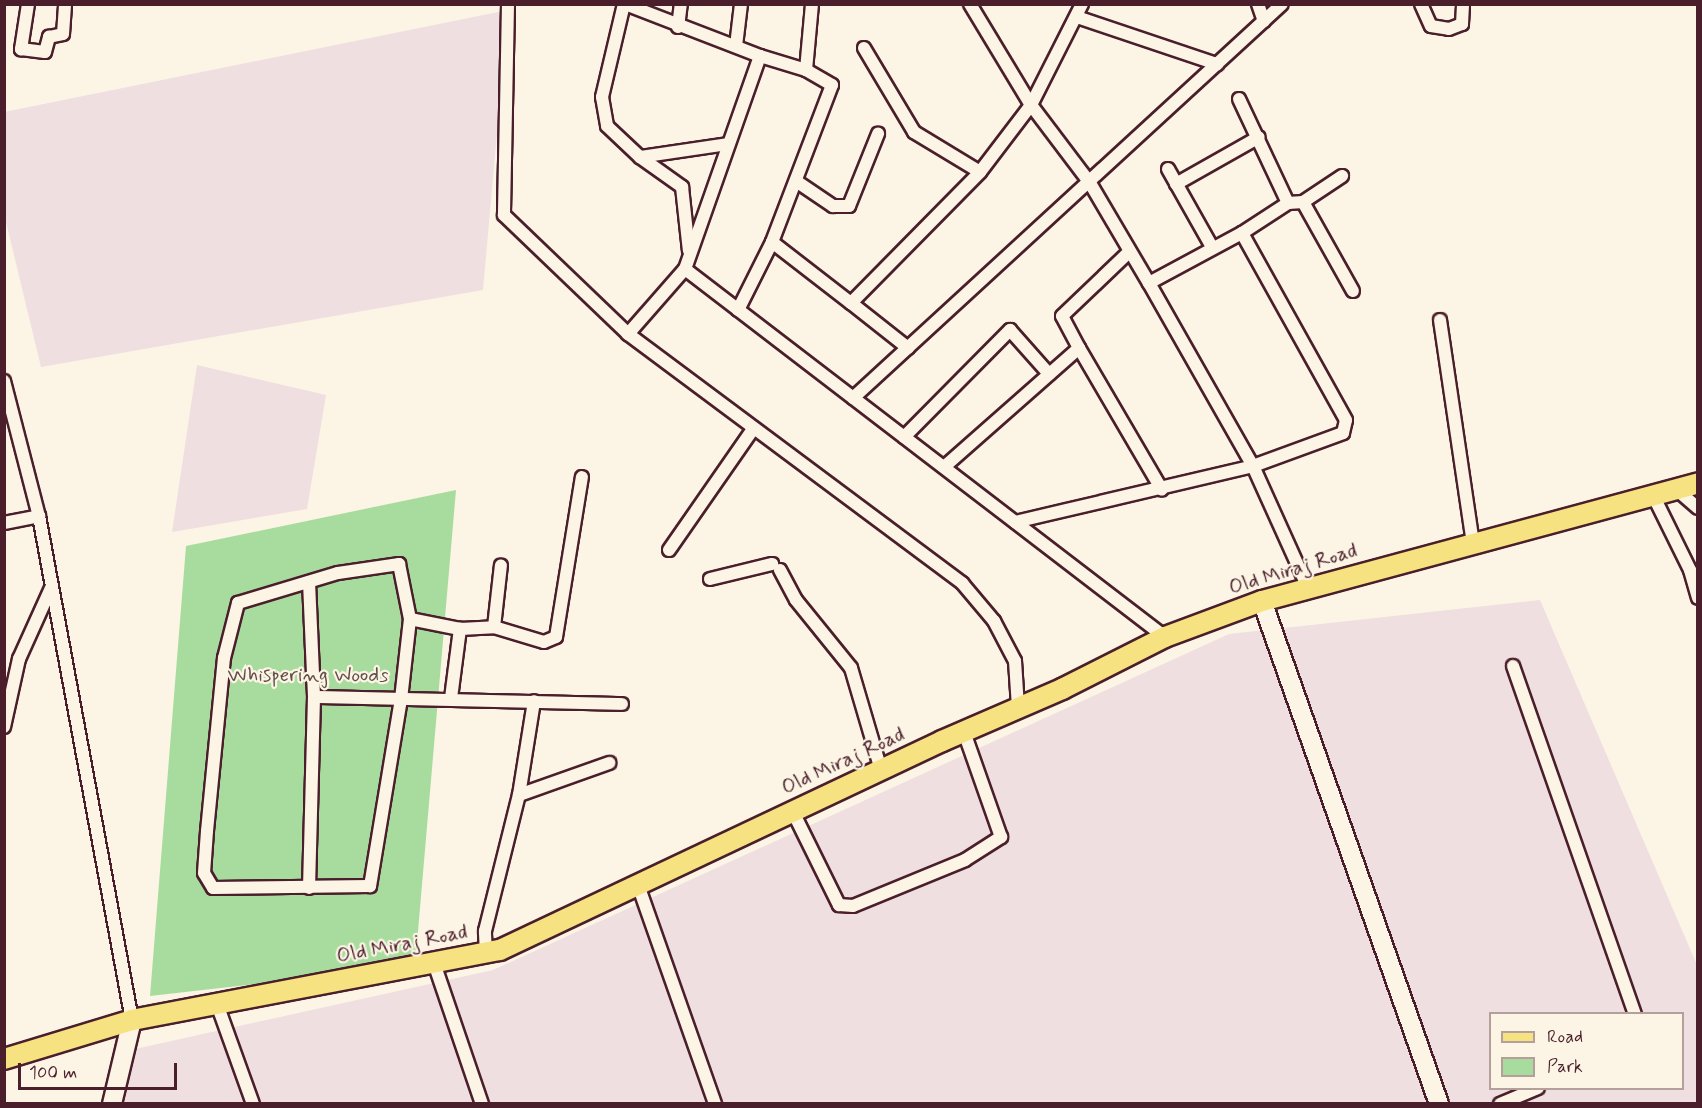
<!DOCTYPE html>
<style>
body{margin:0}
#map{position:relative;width:1702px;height:1108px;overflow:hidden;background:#fcf5e5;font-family:Mynerve,sans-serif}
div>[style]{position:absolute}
.built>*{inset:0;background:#efdfe1}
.green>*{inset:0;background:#a8dc9e}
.roads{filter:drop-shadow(2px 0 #4a1f2b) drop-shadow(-2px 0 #4a1f2b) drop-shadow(0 2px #4a1f2b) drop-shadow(0 -2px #4a1f2b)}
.street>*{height:12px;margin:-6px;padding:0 6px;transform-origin:6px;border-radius:6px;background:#fcf5e5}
.secondary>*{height:18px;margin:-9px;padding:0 9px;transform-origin:9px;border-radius:9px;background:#fcf5e5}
.primary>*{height:20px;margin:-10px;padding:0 10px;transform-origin:10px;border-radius:10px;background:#f7e281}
span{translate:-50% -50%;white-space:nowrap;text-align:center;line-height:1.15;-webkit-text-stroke:4.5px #fcf5e5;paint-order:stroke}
.street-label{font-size:21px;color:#4a1f2b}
.park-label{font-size:21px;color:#624e48}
.frame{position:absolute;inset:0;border:6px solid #4a1f2b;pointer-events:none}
.legend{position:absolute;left:1489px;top:1012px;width:195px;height:78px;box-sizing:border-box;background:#fcf5e5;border:2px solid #b59f9b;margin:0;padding:8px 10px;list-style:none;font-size:18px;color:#4a1f2b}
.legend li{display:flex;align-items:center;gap:12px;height:30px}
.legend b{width:30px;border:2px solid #b59f9b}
.scale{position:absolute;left:18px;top:1063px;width:159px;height:27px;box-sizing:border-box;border:3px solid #4a1f2b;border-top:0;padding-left:8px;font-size:18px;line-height:21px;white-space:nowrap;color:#4a1f2b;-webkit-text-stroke:4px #fcf5e5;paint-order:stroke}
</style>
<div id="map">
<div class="built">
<div style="clip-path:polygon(508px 10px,483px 290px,41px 367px,5px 218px,4px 112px)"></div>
<div style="clip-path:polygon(197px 365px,326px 395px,307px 509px,172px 532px)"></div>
<div style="clip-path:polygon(evenodd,1540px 600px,1697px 965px,1697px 1103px,124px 1104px,135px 1049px,493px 970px,1229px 634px,1540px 600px,1490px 1014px,1682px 1014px,1682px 1088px,1490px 1088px,1490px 1014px)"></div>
</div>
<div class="green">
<div style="clip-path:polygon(456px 490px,415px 966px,150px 996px,186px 546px)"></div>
</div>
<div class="roads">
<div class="street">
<div style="left:28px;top:4px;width:46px;rotate:98.8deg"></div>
<div style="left:21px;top:49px;width:24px;rotate:7deg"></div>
<div style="left:45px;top:52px;width:16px;rotate:-75deg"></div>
<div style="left:49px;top:37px;width:14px;rotate:-12deg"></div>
<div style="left:63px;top:34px;width:30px;rotate:-86deg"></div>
<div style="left:508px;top:4px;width:211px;rotate:91.1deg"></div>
<div style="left:504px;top:215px;width:172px;rotate:43.8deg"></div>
<div style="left:628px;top:334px;width:417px;rotate:36.7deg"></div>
<div style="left:962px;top:583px;width:50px;rotate:49.9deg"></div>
<div style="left:994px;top:621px;width:45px;rotate:62.3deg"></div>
<div style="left:1015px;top:661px;width:47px;rotate:86.3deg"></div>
<div style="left:624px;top:4px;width:96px;rotate:103.3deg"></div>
<div style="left:602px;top:97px;width:29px;rotate:80deg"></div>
<div style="left:607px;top:126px;width:45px;rotate:43.2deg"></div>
<div style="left:640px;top:157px;width:89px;rotate:-8.4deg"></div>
<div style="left:625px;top:4px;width:145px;rotate:21.1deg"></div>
<div style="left:760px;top:56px;width:226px;rotate:109.4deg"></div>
<div style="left:685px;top:269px;width:605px;rotate:37.48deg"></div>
<div style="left:970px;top:4px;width:118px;rotate:58.9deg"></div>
<div style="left:1031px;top:105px;width:98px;rotate:52.9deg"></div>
<div style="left:1090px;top:183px;width:116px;rotate:59.5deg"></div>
<div style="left:1149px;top:283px;width:210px;rotate:60.4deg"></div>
<div style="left:1253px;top:466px;width:134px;rotate:65.7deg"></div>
<div style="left:1258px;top:4px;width:18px;rotate:71deg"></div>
<div style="left:1421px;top:4px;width:24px;rotate:66deg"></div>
<div style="left:1431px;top:26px;width:18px;rotate:9deg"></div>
<div style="left:1449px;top:29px;width:14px;rotate:-21deg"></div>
<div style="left:1462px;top:24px;width:20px;rotate:-87deg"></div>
<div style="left:1077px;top:17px;width:148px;rotate:18.6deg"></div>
<div style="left:678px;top:27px;width:23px;rotate:-83deg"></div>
<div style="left:736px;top:46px;width:42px;rotate:-83.2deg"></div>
<div style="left:864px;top:48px;width:98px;rotate:59.2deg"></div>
<div style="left:914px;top:132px;width:77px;rotate:31.2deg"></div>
<div style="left:806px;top:70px;width:66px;rotate:-84.8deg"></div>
<div style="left:1239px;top:99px;width:115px;rotate:64.8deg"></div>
<div style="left:640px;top:157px;width:52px;rotate:35.5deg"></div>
<div style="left:682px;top:187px;width:64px;rotate:83.8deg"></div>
<div style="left:1168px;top:169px;width:90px;rotate:60.6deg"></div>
<div style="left:796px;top:181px;width:45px;rotate:34deg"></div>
<div style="left:833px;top:206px;width:16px"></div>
<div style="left:849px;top:206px;width:78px;rotate:-68.1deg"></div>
<div style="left:1176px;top:184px;width:95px;rotate:-29.5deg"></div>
<div style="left:1303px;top:202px;width:102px;rotate:60.7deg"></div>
<div style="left:772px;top:242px;width:100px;rotate:37.7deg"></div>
<div style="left:1149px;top:283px;width:106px;rotate:-28.3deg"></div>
<div style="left:1242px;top:233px;width:55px;rotate:-33.1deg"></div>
<div style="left:1288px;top:203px;width:15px;rotate:-4deg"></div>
<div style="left:1303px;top:202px;width:47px;rotate:-33.7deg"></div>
<div style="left:738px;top:310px;width:76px;rotate:-63.4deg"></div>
<div style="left:772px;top:242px;width:168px;rotate:-69.1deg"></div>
<div style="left:832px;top:85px;width:30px;rotate:-150deg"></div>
<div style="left:806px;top:70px;width:48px;rotate:-163.1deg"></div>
<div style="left:1440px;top:320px;width:226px;rotate:81.6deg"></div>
<div style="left:628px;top:334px;width:86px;rotate:-48.8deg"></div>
<div style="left:908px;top:348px;width:73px;rotate:-141.7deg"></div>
<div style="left:851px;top:303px;width:184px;rotate:-45.4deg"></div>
<div style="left:980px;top:172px;width:84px;rotate:-52.7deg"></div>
<div style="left:1031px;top:105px;width:113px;rotate:-63.2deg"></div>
<div style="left:1079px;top:348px;width:164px;rotate:59.7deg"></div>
<div style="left:4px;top:381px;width:139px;rotate:75.5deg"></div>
<div style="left:39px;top:516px;width:513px;rotate:79.55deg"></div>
<div style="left:853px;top:398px;width:582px;rotate:-42.56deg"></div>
<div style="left:904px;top:437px;width:151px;rotate:-45.3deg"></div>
<div style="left:1010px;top:330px;width:59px;rotate:48.4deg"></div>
<div style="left:944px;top:467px;width:180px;rotate:-41.4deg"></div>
<div style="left:1079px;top:348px;width:36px;rotate:-118deg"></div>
<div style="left:1062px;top:316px;width:91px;rotate:-43.7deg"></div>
<div style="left:1676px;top:489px;width:29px;rotate:41deg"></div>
<div style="left:1653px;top:495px;width:84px;rotate:63.7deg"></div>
<div style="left:1690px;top:570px;width:29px;rotate:74deg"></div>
<div style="left:1015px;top:522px;width:244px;rotate:-13.2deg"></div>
<div style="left:1253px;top:466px;width:96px;rotate:-20.1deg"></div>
<div style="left:1343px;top:433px;width:13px;rotate:-77deg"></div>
<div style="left:1346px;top:420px;width:214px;rotate:-119.1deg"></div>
<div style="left:4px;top:523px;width:36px;rotate:-11deg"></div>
<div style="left:669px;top:550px;width:147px;rotate:-55.2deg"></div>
<div style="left:399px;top:564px;width:56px;rotate:78.7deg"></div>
<div style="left:410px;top:619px;width:81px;rotate:96.4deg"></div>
<div style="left:401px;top:699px;width:190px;rotate:99.4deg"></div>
<div style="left:370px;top:886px;width:157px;rotate:179.3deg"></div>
<div style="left:213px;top:888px;width:17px;rotate:-121deg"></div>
<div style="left:204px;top:873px;width:42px;rotate:-85.9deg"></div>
<div style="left:207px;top:831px;width:174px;rotate:-84.4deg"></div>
<div style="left:224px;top:658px;width:57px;rotate:-75.7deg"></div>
<div style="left:238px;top:603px;width:104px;rotate:-16.7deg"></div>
<div style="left:338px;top:573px;width:62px;rotate:-8.4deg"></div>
<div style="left:780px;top:570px;width:34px;rotate:62deg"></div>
<div style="left:796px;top:600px;width:87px;rotate:51deg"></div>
<div style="left:851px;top:668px;width:106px;rotate:73.6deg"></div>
<div style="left:710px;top:579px;width:64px;rotate:-13.6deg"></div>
<div style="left:309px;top:582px;width:115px;rotate:87.5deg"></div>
<div style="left:314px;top:697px;width:191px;rotate:91.5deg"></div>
<div style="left:410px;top:619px;width:51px;rotate:11.3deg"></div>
<div style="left:460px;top:629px;width:34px;rotate:-3deg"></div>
<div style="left:494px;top:627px;width:52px;rotate:16.7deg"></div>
<div style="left:544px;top:642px;width:13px;rotate:-23deg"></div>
<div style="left:556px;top:637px;width:162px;rotate:-80.8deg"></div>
<div style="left:494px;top:627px;width:62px;rotate:-83.6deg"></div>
<div style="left:1513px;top:666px;width:369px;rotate:70.7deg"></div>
<div style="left:314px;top:697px;width:308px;rotate:1.3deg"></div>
<div style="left:451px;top:698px;width:70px;rotate:-82.6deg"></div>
<div style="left:4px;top:727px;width:70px;rotate:-77.6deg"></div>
<div style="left:19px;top:659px;width:80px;rotate:-65.7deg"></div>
<div style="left:519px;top:795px;width:96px;rotate:-19.6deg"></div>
<div style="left:793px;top:812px;width:104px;rotate:63.7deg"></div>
<div style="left:839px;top:905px;width:14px;rotate:4deg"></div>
<div style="left:853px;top:906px;width:121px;rotate:-22.3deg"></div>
<div style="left:965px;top:860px;width:43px;rotate:-32.6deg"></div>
<div style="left:1001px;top:837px;width:111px;rotate:-109.4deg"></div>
<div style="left:638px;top:885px;width:232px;rotate:70.6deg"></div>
<div style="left:486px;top:953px;width:22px;rotate:-93deg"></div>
<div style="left:485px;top:931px;width:140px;rotate:-76deg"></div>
<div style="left:519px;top:795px;width:95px;rotate:-80.9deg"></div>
<div style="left:434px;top:963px;width:149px;rotate:71.2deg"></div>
<div style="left:217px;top:1004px;width:106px;rotate:70.2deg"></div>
<div style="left:1500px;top:1104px;width:41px;rotate:-22.8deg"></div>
</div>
<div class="secondary">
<div style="left:1262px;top:601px;width:533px;rotate:70.61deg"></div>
<div style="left:112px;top:1104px;width:86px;rotate:-76.6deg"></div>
</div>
<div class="primary">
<div style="left:4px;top:1059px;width:134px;rotate:-16.9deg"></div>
<div style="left:132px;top:1020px;width:375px;rotate:-10.8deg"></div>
<div style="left:500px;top:950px;width:489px;rotate:-25.3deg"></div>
<div style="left:942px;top:741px;width:131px;rotate:-23.4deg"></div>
<div style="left:1062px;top:689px;width:115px;rotate:-26.8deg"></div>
<div style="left:1165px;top:637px;width:103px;rotate:-20.4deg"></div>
<div style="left:1262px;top:601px;width:452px;rotate:-15.1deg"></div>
</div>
</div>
<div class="street-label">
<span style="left:1293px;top:569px;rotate:-17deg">Old Miraj Road</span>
<span style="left:843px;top:761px;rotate:-25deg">Old Miraj Road</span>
<span style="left:402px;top:944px;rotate:-11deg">Old Miraj Road</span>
</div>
<div class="park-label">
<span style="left:308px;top:675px">Whispering Woods</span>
</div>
<div class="frame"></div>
<ul class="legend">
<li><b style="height:8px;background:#f7e281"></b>Road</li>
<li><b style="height:16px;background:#a8dc9e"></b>Park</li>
</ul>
<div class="scale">100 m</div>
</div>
